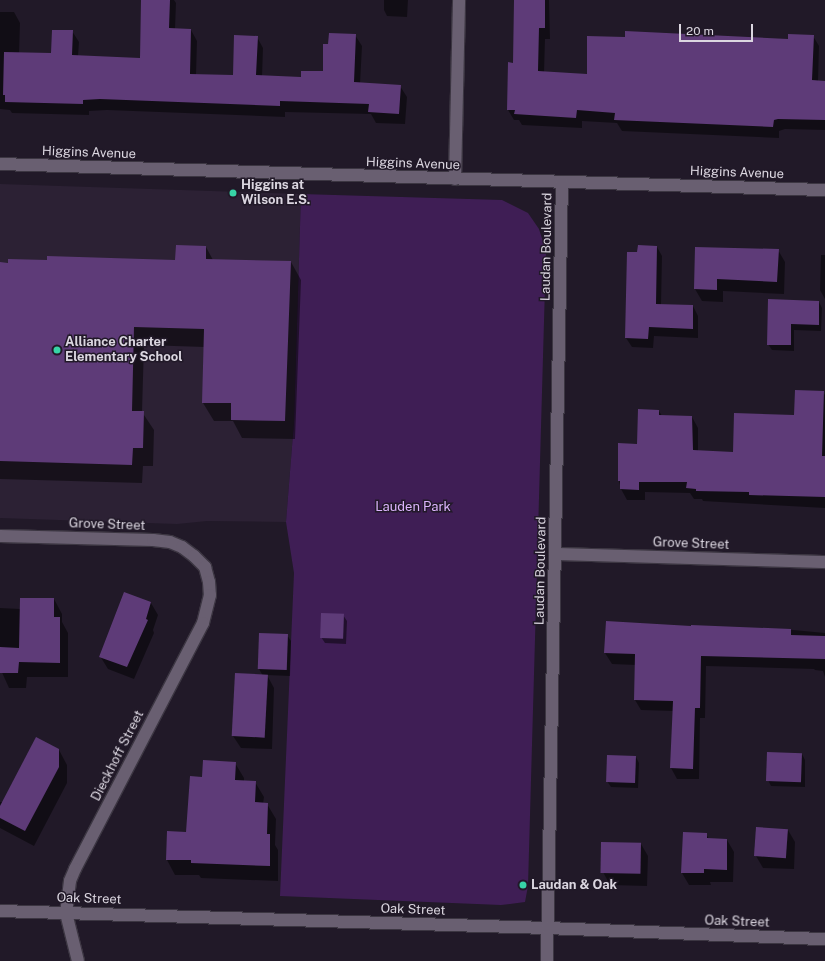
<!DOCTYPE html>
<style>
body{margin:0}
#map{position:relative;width:825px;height:961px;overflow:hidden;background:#211928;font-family:"Public Sans",sans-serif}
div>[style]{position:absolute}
.built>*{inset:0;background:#2c2134}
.green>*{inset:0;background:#3f1e55}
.shadow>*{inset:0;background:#0007}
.building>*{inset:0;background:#5e3b78;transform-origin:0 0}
.roads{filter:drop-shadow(1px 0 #3c3642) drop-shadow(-1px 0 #3c3642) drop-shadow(0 1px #3c3642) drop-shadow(0 -1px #3c3642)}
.minor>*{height:12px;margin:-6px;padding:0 6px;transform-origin:6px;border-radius:6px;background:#695f71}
.tertiary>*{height:12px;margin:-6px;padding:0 6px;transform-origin:6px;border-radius:6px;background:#695f71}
.dots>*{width:11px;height:11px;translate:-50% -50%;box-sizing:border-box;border:2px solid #211928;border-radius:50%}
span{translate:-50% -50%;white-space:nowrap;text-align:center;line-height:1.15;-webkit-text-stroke:3px #211928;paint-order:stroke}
.street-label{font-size:13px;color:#dbd6e0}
.poi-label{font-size:13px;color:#dbd6e0;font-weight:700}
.left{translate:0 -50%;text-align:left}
.park-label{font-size:13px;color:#dcb4fd}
.scale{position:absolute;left:679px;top:24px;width:74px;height:18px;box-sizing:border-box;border:2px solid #dbd6e0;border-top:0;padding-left:5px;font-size:12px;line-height:14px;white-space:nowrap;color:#dbd6e0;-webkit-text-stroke:3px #211928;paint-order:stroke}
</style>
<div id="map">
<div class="built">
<div style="clip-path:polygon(0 184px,301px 194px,294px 422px,286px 522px,207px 521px,177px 524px,0 518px)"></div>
</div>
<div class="green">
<div style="clip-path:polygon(301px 194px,502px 200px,528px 213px,539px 229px,546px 251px,528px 886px,525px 902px,501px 905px,280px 896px,294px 573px,286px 522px,294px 422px)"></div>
</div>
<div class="shadow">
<div style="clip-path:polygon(142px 0,174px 0,176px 3px,175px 29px,191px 30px,197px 41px,196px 75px,234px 76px,257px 37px,263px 48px,262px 77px,302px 78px,324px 72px,329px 45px,355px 35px,362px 46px,360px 84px,400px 86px,407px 97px,405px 124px,376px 123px,371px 114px,285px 112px,285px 117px,107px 110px,89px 111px,89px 115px,12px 113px,10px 110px,0 109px,0 12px,14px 12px,20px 23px,19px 54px,52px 54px,72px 31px,79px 42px,78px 56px,141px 59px)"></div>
<div style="clip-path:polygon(384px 0,408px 0,407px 17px,387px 16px,384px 10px)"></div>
<div style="clip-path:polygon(515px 0,549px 0,550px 39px,545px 39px,544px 73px,588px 75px,813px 36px,819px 46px,818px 81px,825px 82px,825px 130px,785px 129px,779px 131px,779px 138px,622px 131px,617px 123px,582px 121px,582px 128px,522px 125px,519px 120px,514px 120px,508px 110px,514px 64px)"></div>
<div style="clip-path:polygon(206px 247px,213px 260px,291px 262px,301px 280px,295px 439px,242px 438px,233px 421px,214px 421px,203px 403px,204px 347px,144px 345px,142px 412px,154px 430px,153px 466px,143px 466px,142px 483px,0 479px,0 263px,176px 261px)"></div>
<div style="clip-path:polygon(657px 247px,662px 256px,661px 305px,693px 306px,698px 316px,698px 338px,654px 336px,653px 348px,632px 347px,626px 338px,638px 253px)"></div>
<div style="clip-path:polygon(778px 250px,785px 262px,784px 294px,723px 291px,723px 302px,702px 301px,695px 289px)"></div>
<div style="clip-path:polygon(821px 255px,825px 255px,825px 299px,820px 290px)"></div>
<div style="clip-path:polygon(769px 300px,819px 302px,822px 308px,821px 331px,794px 330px,794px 351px,772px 350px,768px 344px)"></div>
<div style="clip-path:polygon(823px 392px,825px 395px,825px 508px,703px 501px,702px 499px,694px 499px,690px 493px,645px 492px,645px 500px,627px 500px,621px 489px,619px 481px,619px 444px,638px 445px,659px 411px,662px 416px,692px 417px,698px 428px,698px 451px,734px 453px,795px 416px)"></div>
<div style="clip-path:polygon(125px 593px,151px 603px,158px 615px,153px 630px,154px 633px,134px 679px,108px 669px,100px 656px)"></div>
<div style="clip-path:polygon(54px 599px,62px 614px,62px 622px,68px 633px,68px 677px,27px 677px,26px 688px,9px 688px,0 668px,0 608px,20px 609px)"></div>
<div style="clip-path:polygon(343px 615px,347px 621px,346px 644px,325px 643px,321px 637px)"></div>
<div style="clip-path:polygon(607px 622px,692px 628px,783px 629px,825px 633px,825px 677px,823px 671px,815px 670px,814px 669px,706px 666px,705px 718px,700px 718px,699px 779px,677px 779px,671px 768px,673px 711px,641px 710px,635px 700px,636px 665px,612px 664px,605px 653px)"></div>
<div style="clip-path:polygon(287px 635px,291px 641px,290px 676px,267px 675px,274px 688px,272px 749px,241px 748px,233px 736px,263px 676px,259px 669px)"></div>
<div style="clip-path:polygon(59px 750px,67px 765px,67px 783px,34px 846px,0 828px,0 802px,3px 802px)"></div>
<div style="clip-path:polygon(802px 754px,805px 760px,805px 787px,771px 786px,768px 780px)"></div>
<div style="clip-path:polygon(636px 757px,639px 763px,638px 788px,611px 787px,607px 781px)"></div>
<div style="clip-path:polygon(235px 763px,244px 778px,244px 781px,255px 782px,264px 797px,263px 804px,267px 804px,276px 819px,275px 845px,278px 850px,278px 881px,201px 878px,199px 875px,175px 875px,167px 860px,187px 833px,203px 778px)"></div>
<div style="clip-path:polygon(788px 830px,795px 842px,794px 869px,763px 868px,756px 856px)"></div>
<div style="clip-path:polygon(706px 834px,709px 839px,727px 840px,734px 852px,733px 882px,710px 882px,711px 885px,689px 885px,682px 873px)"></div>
<div style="clip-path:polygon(641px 844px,648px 856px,647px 886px,610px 885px,603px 872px)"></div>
</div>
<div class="building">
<div style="clip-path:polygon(141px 0,170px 0,169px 28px,191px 29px,190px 74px,233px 75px,234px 35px,258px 36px,256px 75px,301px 77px,301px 71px,323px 71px,323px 44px,328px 44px,329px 33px,356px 34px,354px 82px,401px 85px,399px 114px,368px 112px,369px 104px,280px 101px,280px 106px,100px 99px,83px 100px,83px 104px,5px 102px,5px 95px,3px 95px,4px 52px,51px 53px,52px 30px,73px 30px,72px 55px,140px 58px)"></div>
<div style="clip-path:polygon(514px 0,545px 0,545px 28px,539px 28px,538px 71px,587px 74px,587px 36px,625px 37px,625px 31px,788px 39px,788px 34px,814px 35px,812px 80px,825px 81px,825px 120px,778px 119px,774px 120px,773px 127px,614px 120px,615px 113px,577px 110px,576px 118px,514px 114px,515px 110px,507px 110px,508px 62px,513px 63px)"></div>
<div style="clip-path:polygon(176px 245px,206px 246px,206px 259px,291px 261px,285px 421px,231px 420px,231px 403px,202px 403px,204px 329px,134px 327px,132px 411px,144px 411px,143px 448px,133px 448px,132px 465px,0 461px,0 262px,8px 263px,8px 259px,47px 260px,47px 256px,175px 260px)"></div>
<div style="clip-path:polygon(638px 245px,657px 246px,656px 304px,693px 305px,693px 329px,649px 327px,648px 339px,625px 338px,627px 252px,637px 252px)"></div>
<div style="clip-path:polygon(695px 247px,779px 249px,777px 282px,717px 279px,717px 290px,694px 289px)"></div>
<div style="clip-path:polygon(768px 299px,819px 301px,819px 325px,791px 324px,791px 345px,767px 345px)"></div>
<div style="clip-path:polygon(795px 390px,824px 391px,822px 456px,825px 456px,825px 497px,749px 495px,749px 492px,696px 491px,696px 489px,686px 488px,687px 482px,639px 482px,639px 490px,620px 489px,620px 481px,618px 481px,618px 443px,637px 444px,638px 409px,659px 410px,659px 415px,692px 416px,693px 450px,733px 452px,734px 413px,794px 415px)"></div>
<div style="clip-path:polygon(124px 592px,151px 602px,146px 619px,148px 620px,127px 667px,99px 657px)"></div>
<div style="clip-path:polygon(20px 598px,54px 598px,54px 617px,60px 617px,60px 663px,19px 662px,18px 673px,0 673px,0 647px,19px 648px)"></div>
<div style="left:321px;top:613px;width:23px;height:25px;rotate:2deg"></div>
<div style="clip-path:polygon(606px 621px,691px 626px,691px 625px,791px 629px,791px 635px,825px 636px,825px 659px,701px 656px,700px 708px,695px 708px,693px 769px,670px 768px,673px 701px,634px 700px,635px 654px,604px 653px)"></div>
<div style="left:259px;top:633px;width:29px;height:36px;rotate:2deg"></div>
<div style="left:235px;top:673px;width:33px;height:63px;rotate:3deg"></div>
<div style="clip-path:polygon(36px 737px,59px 749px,59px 767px,25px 831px,0 818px,0 806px)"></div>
<div style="left:767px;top:752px;width:35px;height:29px;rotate:2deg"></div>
<div style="left:607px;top:755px;width:29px;height:27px;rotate:2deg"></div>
<div style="clip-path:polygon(203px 760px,236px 762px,235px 780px,256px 781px,255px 802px,268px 803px,267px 834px,270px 834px,270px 866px,191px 863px,191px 860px,166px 860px,167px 831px,186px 832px,190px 776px,202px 777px)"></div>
<div style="left:756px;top:827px;width:32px;height:29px;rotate:4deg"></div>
<div style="clip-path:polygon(683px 832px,707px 833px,707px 838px,727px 839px,727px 870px,704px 869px,704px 873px,681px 873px)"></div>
<div style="left:601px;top:842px;width:40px;height:31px;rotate:1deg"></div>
</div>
<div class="roads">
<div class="minor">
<div style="left:0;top:164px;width:825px;rotate:1.81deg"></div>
<div style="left:455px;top:179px;width:179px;rotate:-88.7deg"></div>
<div style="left:0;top:536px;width:153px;rotate:1.5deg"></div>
<div style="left:153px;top:540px;width:17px;rotate:7deg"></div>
<div style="left:170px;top:542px;width:13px;rotate:23deg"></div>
<div style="left:182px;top:547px;width:15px;rotate:37deg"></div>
<div style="left:194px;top:556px;width:16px;rotate:45deg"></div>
<div style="left:205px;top:567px;width:16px;rotate:75deg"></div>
<div style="left:209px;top:582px;width:13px;rotate:86deg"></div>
<div style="left:210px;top:595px;width:29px;rotate:104deg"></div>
<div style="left:203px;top:623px;width:277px;rotate:117.5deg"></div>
<div style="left:75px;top:869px;width:13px;rotate:113deg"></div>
<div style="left:70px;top:881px;width:32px;rotate:97deg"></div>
<div style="left:66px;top:913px;width:49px;rotate:76deg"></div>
<div style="left:556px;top:554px;width:269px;rotate:1.7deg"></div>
<div style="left:547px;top:961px;width:779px;rotate:-88.9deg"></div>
</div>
<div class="tertiary">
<div style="left:0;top:911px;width:547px;rotate:1.78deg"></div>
<div style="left:547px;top:928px;width:278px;rotate:2.3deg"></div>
</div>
</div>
<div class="dots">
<div style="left:233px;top:193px;background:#37d4a6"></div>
<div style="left:57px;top:350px;background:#37d4a6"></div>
<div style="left:523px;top:885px;background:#37d4a6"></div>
</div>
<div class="street-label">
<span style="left:89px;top:153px;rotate:2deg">Higgins Avenue</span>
<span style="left:413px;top:164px;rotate:2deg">Higgins Avenue</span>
<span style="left:737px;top:173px;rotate:2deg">Higgins Avenue</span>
<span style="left:547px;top:247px;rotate:-89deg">Laudan Boulevard</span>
<span style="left:107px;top:525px;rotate:2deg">Grove Street</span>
<span style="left:691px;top:544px;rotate:2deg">Grove Street</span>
<span style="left:541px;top:571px;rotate:-89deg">Laudan Boulevard</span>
<span style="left:118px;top:756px;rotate:-63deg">Dieckhoff Street</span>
<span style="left:89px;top:899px;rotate:2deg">Oak Street</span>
<span style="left:413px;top:910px;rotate:2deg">Oak Street</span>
<span style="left:737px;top:922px;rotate:2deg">Oak Street</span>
</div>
<div class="poi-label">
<span class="left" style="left:241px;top:193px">Higgins at<br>Wilson E.S.</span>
<span class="left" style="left:65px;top:350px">Alliance Charter<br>Elementary School</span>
<span class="left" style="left:531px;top:885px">Laudan &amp; Oak</span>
</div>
<div class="park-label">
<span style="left:413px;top:507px">Lauden Park</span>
</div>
<div class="scale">20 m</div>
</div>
